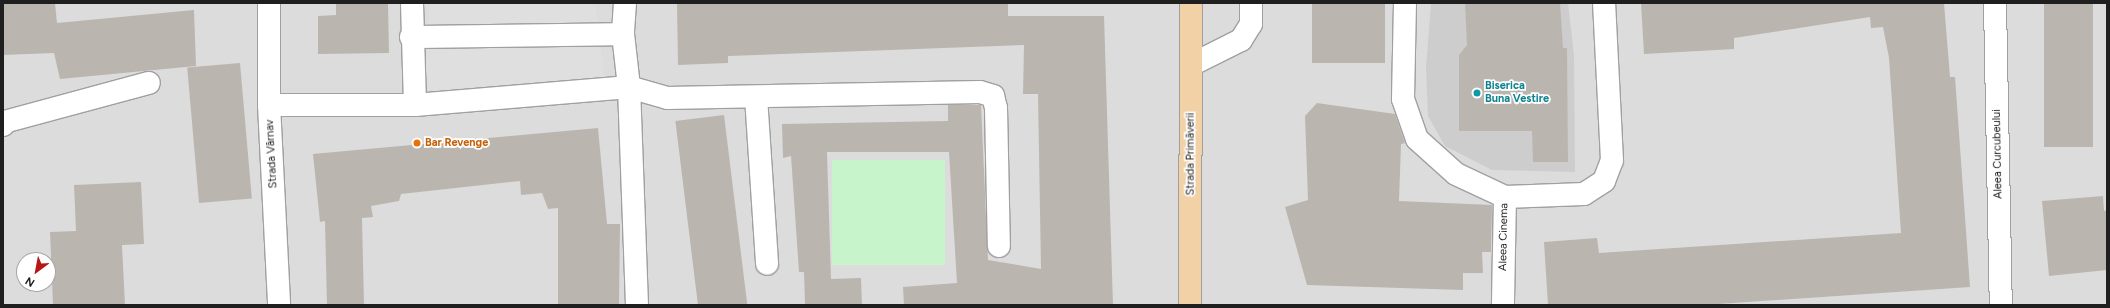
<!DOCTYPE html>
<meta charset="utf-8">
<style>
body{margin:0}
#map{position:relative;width:2110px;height:308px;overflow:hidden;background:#eeebe6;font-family:Figtree,sans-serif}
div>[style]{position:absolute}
.residential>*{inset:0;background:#dddcdc}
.religious>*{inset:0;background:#cdcdcd}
.park>*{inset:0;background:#c7f4cb;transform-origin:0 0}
.parking>*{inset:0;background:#dfdfdf}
.building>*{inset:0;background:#bbb5af;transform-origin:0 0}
.roads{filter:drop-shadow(1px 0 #a0a0a0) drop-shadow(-1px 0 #a0a0a0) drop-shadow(0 1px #a0a0a0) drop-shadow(0 -1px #a0a0a0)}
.minor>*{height:22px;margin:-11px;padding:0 11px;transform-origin:11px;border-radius:11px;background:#fff}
.major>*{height:22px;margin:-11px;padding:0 11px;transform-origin:11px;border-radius:11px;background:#f2d1a7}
.dots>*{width:11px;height:11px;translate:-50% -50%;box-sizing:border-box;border:2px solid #fff;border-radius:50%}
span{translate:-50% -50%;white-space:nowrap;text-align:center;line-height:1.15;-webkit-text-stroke:3.5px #fff;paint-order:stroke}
.culture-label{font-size:11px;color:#0d838f;font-weight:700}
.left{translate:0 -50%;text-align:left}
.food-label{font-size:11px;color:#c56008;font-weight:700}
.street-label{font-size:11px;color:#1f1f1f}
.frame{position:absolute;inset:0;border:4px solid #1f1f1f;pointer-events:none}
.north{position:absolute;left:16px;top:252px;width:40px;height:40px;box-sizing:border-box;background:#fff;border:1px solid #a5a5a5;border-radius:50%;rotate:212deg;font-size:11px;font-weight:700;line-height:16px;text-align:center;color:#1f1f1f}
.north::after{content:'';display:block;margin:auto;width:14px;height:18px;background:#b81517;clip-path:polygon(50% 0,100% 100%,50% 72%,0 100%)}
</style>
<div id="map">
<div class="residential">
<div style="clip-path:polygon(evenodd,3px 3px,2107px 3px,2107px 305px,3px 305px,3px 3px,24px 260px,48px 260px,48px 284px,24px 284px,24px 260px)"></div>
</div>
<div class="religious">
<div style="clip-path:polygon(1431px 3px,1568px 3px,1574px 55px,1575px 172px,1492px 170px,1445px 146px,1428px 116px,1426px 68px)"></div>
</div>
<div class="park">
<div style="left:832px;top:160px;width:113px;height:105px"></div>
</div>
<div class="parking">
<div style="clip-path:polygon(430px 3px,595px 3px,604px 77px,424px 91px)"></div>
</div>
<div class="building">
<div style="clip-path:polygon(3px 3px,55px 3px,57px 23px,194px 10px,196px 66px,60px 79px,54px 53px,3px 55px)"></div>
<div style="clip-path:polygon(336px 3px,388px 3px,389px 53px,318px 54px,318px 16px,336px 15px)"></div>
<div style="clip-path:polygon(677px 3px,1008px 3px,1008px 16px,1104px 16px,1113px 305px,904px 305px,903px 287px,957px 283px,949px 152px,827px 152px,831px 279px,861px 278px,862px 305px,805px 305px,804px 272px,799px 272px,791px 156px,783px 158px,782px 124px,948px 121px,948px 105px,981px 105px,988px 260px,1041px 269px,1038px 94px,1023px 94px,1024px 45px,728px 56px,728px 63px,678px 65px)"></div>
<div style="left:1312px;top:3px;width:73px;height:60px"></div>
<div style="clip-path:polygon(1465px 3px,1560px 3px,1563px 48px,1567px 48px,1568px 162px,1533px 162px,1532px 131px,1459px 131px,1459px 55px,1467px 45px)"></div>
<div style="clip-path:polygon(1641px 3px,1944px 3px,1950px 77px,1955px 77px,1970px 287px,1703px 305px,1548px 305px,1544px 242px,1597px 238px,1599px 253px,1901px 233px,1889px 58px,1883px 27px,1871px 28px,1870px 17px,1734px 38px,1734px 49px,1644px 54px)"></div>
<div style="left:2044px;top:3px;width:49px;height:144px"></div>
<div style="left:240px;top:63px;width:136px;height:53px;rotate:85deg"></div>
<div style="clip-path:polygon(1317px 103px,1395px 114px,1405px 143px,1401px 144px,1399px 201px,1492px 205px,1491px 252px,1482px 252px,1483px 273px,1463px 273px,1463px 290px,1307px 285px,1285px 207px,1308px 200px,1305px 116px)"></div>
<div style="left:724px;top:115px;width:192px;height:49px;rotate:83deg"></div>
<div style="clip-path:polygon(598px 128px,607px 224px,620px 224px,619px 305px,558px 305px,558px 208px,548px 209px,542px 193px,521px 195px,520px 181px,401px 194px,399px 201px,371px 206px,373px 217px,362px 218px,364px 305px,327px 305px,325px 221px,320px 222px,313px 154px)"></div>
<div style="clip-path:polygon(141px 182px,144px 244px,122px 245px,125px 305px,53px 305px,50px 232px,76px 231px,74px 185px)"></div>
<div style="clip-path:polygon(2103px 196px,2104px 211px,2107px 210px,2107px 270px,2049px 276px,2042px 201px)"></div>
</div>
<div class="roads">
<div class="minor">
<div style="left:269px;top:3px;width:102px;rotate:90deg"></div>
<div style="left:269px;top:105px;width:200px;rotate:87.1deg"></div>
<div style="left:412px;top:3px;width:102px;rotate:88.3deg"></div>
<div style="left:625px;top:3px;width:31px;rotate:94deg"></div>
<div style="left:623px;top:34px;width:53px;rotate:83.5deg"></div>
<div style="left:629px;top:87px;width:218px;rotate:87.9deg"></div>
<div style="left:1405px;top:3px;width:96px;rotate:91.2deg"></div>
<div style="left:1403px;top:99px;width:42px;rotate:70.7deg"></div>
<div style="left:1417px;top:139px;width:52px;rotate:41.9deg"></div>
<div style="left:1456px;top:174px;width:54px;rotate:25.1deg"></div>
<div style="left:1505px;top:197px;width:108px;rotate:91.1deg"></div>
<div style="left:1995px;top:3px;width:302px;rotate:88.9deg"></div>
<div style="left:411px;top:37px;width:212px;rotate:-0.8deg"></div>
<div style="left:1191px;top:65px;width:56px;rotate:-26.6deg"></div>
<div style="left:1241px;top:40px;width:19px;rotate:-58deg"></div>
<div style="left:1251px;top:24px;width:21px;rotate:-90deg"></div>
<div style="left:756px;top:97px;width:167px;rotate:86.2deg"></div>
<div style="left:269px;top:105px;width:146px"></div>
<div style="left:415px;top:105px;width:215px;rotate:-4.8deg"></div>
<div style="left:629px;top:87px;width:40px;rotate:16deg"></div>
<div style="left:667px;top:98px;width:313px;rotate:-1.1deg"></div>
<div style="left:980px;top:92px;width:14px;rotate:17deg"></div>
<div style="left:993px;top:96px;width:12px;rotate:76deg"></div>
<div style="left:996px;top:108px;width:138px;rotate:88.8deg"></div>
<div style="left:3px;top:125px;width:3px;rotate:-72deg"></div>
<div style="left:4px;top:122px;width:150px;rotate:-15.1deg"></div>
<div style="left:1505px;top:197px;width:79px;rotate:-2.2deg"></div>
<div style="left:1584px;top:194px;width:24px;rotate:-33deg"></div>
<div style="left:1604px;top:181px;width:22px;rotate:-69deg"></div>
<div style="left:1612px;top:160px;width:157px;rotate:-92.9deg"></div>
</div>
<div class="major">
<div style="left:1190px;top:305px;width:302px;rotate:-89.8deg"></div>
</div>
</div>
<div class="dots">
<div style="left:1477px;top:93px;background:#0f9aa8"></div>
<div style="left:417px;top:143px;background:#e8710a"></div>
</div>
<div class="culture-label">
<span class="left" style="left:1485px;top:93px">Biserica<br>Buna Vestire</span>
</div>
<div class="food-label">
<span class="left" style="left:425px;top:143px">Bar Revenge</span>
</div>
<div class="street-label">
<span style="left:272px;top:154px;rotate:-93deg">Strada Vârnav</span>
<span style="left:1191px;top:154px;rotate:-90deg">Strada Primăverii</span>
<span style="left:1998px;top:154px;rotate:-91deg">Aleea Curcubeului</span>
<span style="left:1504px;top:237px;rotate:-89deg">Aleea Cinema</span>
</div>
<div class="frame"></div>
<div class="north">N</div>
</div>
